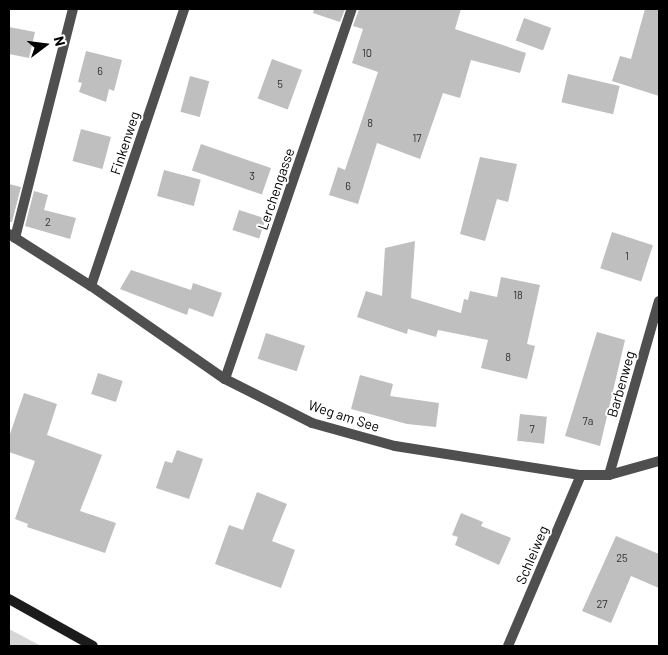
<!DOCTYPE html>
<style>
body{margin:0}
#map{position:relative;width:668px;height:655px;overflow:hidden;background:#fff;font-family:Barlow,sans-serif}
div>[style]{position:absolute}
.green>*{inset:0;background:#d6d6d6}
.building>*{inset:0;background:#bfbfbf;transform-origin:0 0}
.service>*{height:10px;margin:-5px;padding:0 5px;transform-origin:5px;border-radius:5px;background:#4f4f4f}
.secondary>*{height:10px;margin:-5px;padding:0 5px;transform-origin:5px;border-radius:5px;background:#1c1c1c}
span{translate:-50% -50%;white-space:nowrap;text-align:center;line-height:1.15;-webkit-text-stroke:4px #fff;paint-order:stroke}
.number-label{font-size:11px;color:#303030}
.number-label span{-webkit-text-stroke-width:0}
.street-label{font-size:14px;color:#000}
.frame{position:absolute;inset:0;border:10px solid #000;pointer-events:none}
.north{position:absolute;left:20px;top:20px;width:50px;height:50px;-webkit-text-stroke:4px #fff;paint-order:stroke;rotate:75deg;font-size:14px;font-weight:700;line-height:20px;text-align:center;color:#000}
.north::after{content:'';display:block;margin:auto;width:18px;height:22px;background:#000;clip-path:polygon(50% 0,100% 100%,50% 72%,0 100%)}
</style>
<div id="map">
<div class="green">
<div style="clip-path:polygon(9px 629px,41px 646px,9px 646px)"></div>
</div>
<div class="building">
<div style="clip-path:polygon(314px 9px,345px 9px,340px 22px,313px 13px)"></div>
<div style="clip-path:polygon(359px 9px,461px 9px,455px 29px,526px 53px,520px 73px,471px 60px,460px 98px,443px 93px,420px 159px,377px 143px,358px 204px,329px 195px,338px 167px,345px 170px,378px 72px,352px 63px,363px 29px,353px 26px)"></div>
<div style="clip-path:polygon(645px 9px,659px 9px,659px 96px,612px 81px,620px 56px,631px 59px)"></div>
<div style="left:524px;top:18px;width:29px;height:24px;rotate:20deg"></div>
<div style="clip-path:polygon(9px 27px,35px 32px,29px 58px,9px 54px)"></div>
<div style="clip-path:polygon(86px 51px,122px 60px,114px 91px,109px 89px,106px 102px,79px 92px,82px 83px,78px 82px)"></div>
<div style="left:272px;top:59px;width:32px;height:42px;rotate:20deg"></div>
<div style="left:568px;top:74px;width:53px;height:29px;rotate:13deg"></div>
<div style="left:190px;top:76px;width:20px;height:37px;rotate:15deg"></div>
<div style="left:81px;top:129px;width:31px;height:33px;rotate:15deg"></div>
<div style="left:201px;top:144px;width:74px;height:28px;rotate:19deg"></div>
<div style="clip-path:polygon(480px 157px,517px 164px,508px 202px,497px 199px,485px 241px,460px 234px)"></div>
<div style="left:164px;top:170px;width:38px;height:27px;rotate:15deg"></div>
<div style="clip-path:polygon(9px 184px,21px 187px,12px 222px,9px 222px)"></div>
<div style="clip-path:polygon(34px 191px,48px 195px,44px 210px,76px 218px,70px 239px,25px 226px)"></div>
<div style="left:239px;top:210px;width:28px;height:21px;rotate:18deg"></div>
<div style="left:612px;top:232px;width:43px;height:38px;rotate:18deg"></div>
<div style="clip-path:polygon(415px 241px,411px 298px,461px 313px,464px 299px,468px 300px,470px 291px,497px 297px,501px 277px,540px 285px,527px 344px,535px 346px,527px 379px,481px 368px,488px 340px,438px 330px,436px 337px,408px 329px,407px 334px,357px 317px,366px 291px,382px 296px,385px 248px)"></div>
<div style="clip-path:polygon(131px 270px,191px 290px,193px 283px,222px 293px,213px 317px,189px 308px,187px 315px,120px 289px)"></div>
<div style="clip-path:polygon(597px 332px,625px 340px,600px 446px,565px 436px)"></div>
<div style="left:266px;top:333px;width:41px;height:27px;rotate:18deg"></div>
<div style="left:98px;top:373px;width:26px;height:22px;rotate:18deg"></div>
<div style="clip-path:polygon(360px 375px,393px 384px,390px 396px,439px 403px,436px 427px,407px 424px,351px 409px)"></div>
<div style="clip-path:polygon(24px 393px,57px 404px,47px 435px,102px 455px,80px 511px,116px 523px,105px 553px,27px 527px,28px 524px,15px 519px,35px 461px,9px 452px,9px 437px)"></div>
<div style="left:520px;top:414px;width:27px;height:27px;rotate:6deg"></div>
<div style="clip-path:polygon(177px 450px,203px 459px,189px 499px,156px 488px,165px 461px,172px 463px)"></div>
<div style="clip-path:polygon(257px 492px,287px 504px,272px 541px,295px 550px,281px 588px,215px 564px,229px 525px,243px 530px)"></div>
<div style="clip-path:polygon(461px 513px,483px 522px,481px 526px,511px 538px,499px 565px,455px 545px,458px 537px,452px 535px)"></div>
<div style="clip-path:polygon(616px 536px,659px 554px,659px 588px,631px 576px,611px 623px,582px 611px)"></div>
</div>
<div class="service">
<div style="left:9px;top:234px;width:97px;rotate:32.4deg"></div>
<div style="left:91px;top:286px;width:163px;rotate:34.8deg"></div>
<div style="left:225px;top:379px;width:97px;rotate:26.8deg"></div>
<div style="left:312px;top:423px;width:86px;rotate:15.5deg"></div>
<div style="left:395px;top:446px;width:188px;rotate:8.9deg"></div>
<div style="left:581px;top:475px;width:28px"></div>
<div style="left:609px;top:475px;width:52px;rotate:-15.6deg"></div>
<div style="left:15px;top:238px;width:236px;rotate:-75.8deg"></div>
<div style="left:91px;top:286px;width:292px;rotate:-71.4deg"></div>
<div style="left:225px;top:379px;width:391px;rotate:-71.1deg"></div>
<div style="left:609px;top:475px;width:181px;rotate:-74deg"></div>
<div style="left:508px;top:646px;width:186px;rotate:-66.9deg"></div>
</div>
<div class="secondary">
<div style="left:9px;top:599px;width:96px;rotate:29.2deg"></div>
</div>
<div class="number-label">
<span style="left:367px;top:53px">10</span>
<span style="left:100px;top:71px">6</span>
<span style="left:280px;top:84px">5</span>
<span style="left:370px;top:123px">8</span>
<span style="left:417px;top:138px">17</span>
<span style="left:252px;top:176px">3</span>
<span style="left:348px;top:186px">6</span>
<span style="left:48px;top:222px">2</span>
<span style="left:627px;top:256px">1</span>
<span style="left:518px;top:295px">18</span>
<span style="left:508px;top:357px">8</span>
<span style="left:588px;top:421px">7a</span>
<span style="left:532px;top:429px">7</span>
<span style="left:622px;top:558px">25</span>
<span style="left:602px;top:604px">27</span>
</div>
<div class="street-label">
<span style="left:125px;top:143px;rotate:-72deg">Finkenweg</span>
<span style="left:276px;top:189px;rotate:-71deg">Lerchengasse</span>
<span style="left:621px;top:384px;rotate:-74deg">Barbenweg</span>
<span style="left:344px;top:416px;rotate:18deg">Weg am See</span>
<span style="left:532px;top:555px;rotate:-67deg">Schleiweg</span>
</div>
<div class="frame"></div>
<div class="north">N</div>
</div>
